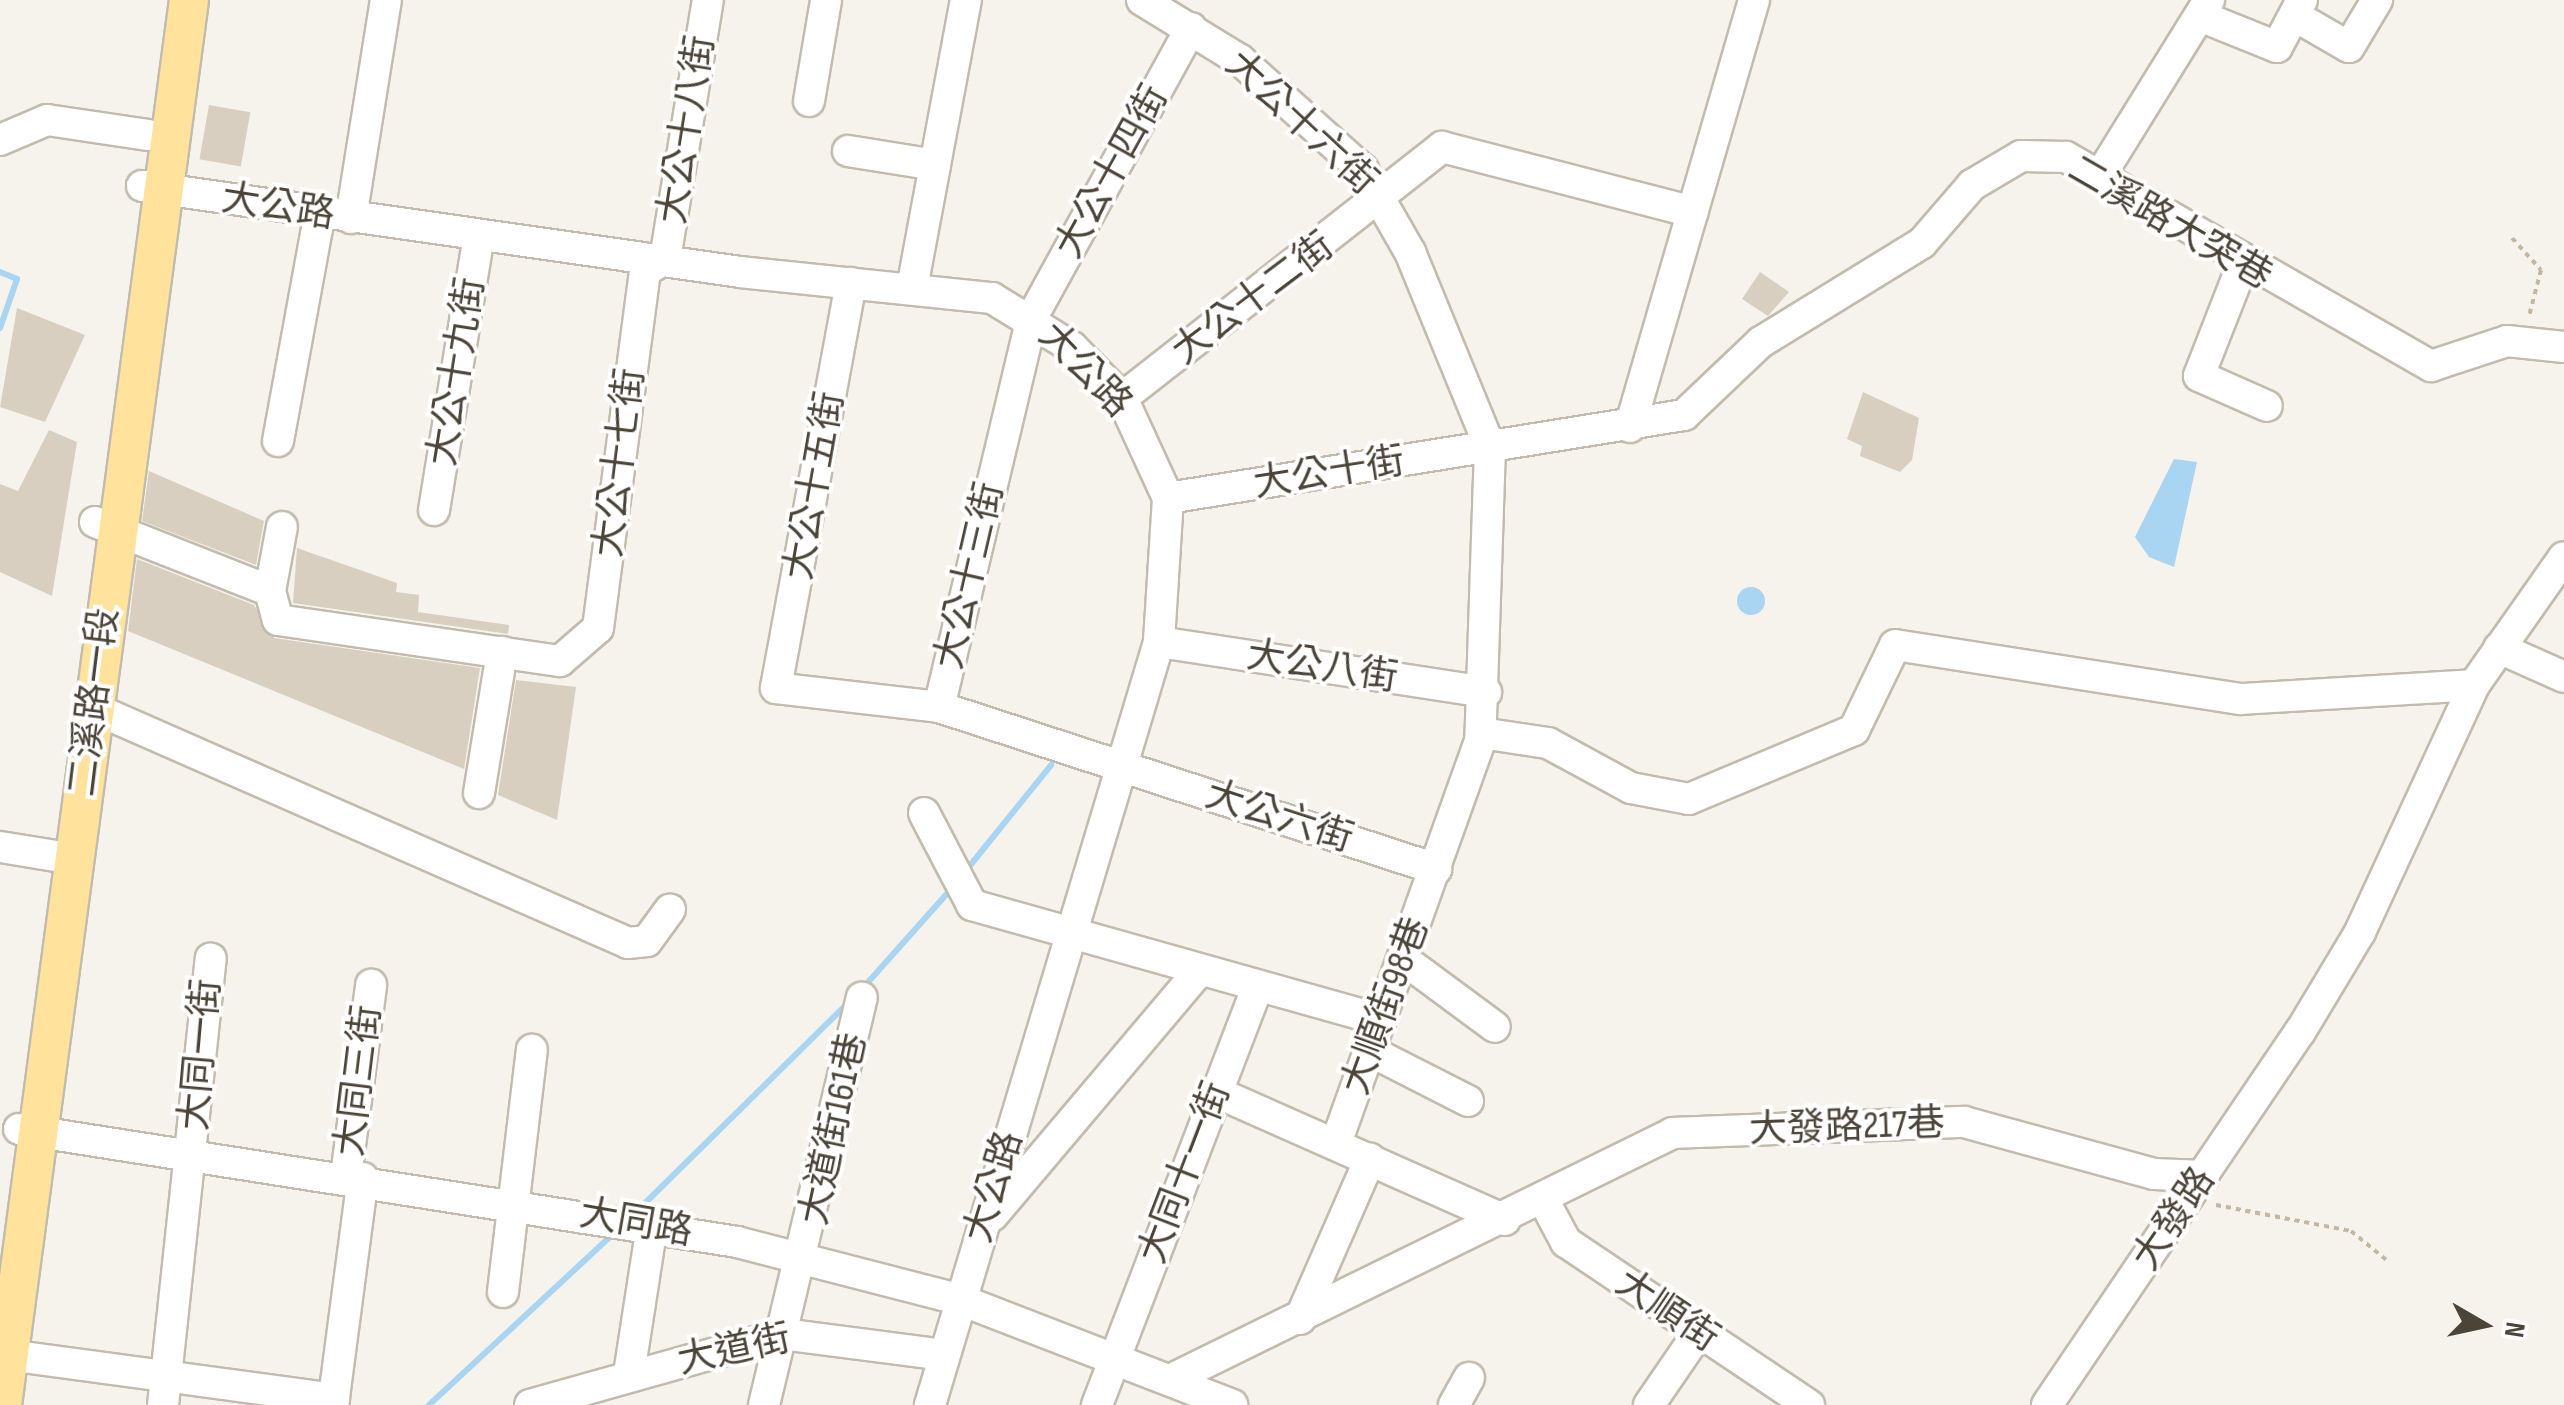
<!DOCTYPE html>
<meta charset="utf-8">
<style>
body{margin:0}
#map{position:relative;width:2564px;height:1405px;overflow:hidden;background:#f6f3ec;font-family:"Sofia Sans Condensed","Noto Sans TC",sans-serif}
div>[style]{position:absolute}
.water>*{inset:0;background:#a9d4f2}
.round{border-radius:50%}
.stream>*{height:6px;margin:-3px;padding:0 3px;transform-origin:3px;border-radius:3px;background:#a9d4f2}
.building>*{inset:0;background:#d8cfc1;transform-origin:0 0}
.path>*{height:4px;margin-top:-2px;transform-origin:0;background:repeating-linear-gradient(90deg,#c4b79f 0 5px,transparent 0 10px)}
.roads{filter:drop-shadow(2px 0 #c2bbae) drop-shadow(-2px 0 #c2bbae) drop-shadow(0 2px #c2bbae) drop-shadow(0 -2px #c2bbae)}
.minor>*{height:30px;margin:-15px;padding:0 15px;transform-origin:15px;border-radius:15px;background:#fff}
.major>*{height:38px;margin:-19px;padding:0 19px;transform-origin:19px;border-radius:19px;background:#ffe39c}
span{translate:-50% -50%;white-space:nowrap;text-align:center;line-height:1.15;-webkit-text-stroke:8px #fff;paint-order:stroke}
.street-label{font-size:38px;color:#4b4439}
.north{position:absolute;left:2434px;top:1275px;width:100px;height:100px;-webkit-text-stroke:8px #fff;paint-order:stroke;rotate:99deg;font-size:28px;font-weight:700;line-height:40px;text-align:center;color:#4b4439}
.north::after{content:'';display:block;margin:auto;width:35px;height:45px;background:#4b4439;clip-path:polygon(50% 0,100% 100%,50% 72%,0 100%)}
</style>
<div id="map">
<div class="water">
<div style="clip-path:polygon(2174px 459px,2197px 462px,2174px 567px,2149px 557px,2135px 537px)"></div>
<div class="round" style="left:1737px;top:587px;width:28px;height:28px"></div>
</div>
<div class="stream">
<div style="left:0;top:272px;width:18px;rotate:22deg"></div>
<div style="left:17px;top:279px;width:52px;rotate:109.1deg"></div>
<div style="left:964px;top:873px;width:139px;rotate:-51.1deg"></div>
<div style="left:862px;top:989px;width:137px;rotate:-48.3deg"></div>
<div style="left:634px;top:1214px;width:302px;rotate:-44.6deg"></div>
<div style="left:429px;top:1405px;width:253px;rotate:-42.9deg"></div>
</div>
<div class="building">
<div style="left:209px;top:105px;width:42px;height:55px;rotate:10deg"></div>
<div style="clip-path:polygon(1760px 272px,1789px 292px,1768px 316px,1742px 299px)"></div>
<div style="clip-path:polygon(17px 308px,85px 335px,45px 422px,0 407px)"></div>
<div style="clip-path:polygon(1863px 392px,1919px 418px,1912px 460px,1900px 472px,1860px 456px,1862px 446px,1847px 439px)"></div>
<div style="clip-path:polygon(49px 430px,77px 442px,52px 596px,0 572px,0 484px,18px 491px)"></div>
<div style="clip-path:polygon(149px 471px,264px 521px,256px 565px,142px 521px)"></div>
<div style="clip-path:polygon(297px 548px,397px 583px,396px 592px,419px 595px,418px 612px,509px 625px,508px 634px,293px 603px)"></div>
<div style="clip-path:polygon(137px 559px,254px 605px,274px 638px,480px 668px,464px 769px,128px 631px)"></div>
<div style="clip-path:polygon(516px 680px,576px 687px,557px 820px,498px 795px)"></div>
</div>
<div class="path">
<div style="left:2512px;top:238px;width:43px;rotate:47.8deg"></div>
<div style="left:2541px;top:270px;width:48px;rotate:104.6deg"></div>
<div style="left:2216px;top:1205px;width:137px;rotate:10.9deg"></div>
<div style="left:2351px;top:1231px;width:49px;rotate:39.2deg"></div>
</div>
<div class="roads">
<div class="minor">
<div style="left:1142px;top:0;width:115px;rotate:31.5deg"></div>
<div style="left:1240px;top:60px;width:165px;rotate:41.8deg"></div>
<div style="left:1363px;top:170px;width:95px;rotate:60.2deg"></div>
<div style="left:1410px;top:252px;width:211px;rotate:67.7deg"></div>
<div style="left:1490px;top:447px;width:294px;rotate:91.9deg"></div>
<div style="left:1480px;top:741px;width:427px;rotate:109.7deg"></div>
<div style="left:2200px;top:16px;width:83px;rotate:21.9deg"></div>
<div style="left:2277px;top:47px;width:53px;rotate:-62deg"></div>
<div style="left:2295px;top:16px;width:62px;rotate:29.9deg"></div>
<div style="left:2349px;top:47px;width:55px;rotate:-59.2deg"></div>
<div style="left:1191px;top:28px;width:330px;rotate:118.8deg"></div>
<div style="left:1032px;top:317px;width:401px;rotate:103.4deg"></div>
<div style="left:939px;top:707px;width:523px;rotate:18.05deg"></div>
<div style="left:809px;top:101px;width:102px;rotate:-80.4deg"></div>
<div style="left:0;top:140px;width:51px;rotate:-23.1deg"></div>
<div style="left:47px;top:120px;width:103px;rotate:8.4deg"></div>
<div style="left:848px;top:151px;width:88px;rotate:9.1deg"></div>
<div style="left:2100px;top:176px;width:207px;rotate:-58.2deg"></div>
<div style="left:142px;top:186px;width:604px;rotate:8.18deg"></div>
<div style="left:740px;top:272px;width:253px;rotate:5.9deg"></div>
<div style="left:992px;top:298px;width:94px;rotate:31.5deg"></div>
<div style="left:1072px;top:347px;width:71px;rotate:45.6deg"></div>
<div style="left:1122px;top:398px;width:110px;rotate:65.3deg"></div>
<div style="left:1168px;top:498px;width:144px;rotate:93.6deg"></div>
<div style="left:1159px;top:642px;width:797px;rotate:106.71deg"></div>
<div style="left:351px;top:218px;width:221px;rotate:-80.9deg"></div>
<div style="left:2242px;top:266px;width:118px;rotate:111.4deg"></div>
<div style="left:2199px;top:376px;width:74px;rotate:23.8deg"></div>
<div style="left:851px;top:283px;width:412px;rotate:100.5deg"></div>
<div style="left:776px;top:688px;width:164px;rotate:6.6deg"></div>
<div style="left:912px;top:288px;width:293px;rotate:-79.4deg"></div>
<div style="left:1122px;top:398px;width:407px;rotate:-38.1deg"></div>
<div style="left:1442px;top:147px;width:259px;rotate:14.5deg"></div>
<div style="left:1630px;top:427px;width:445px;rotate:-73.8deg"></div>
<div style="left:278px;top:441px;width:232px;rotate:-79.6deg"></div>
<div style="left:1168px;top:498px;width:523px;rotate:-9.14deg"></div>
<div style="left:1684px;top:415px;width:106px;rotate:-43.5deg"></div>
<div style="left:1761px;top:342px;width:189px;rotate:-31.6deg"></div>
<div style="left:1922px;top:243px;width:77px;rotate:-49.2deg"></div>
<div style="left:1972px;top:185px;width:57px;rotate:-30.6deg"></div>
<div style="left:2021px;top:156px;width:45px;rotate:1.3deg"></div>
<div style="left:2066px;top:157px;width:421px;rotate:29.8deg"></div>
<div style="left:2431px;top:366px;width:80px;rotate:-18.2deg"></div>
<div style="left:2507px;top:341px;width:57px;rotate:6deg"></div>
<div style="left:434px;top:510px;width:279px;rotate:-80.7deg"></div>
<div style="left:95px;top:522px;width:188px;rotate:21.5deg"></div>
<div style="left:270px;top:591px;width:30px;rotate:75deg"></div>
<div style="left:278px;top:620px;width:285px;rotate:8.3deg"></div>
<div style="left:560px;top:661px;width:50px;rotate:-41deg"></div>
<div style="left:598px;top:628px;width:360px;rotate:-82.5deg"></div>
<div style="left:645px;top:271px;width:23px;rotate:-31deg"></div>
<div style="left:665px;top:259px;width:263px;rotate:-80.6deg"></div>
<div style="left:270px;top:591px;width:65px;rotate:-79.4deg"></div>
<div style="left:1159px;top:642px;width:331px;rotate:8.7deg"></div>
<div style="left:2499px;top:648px;width:71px;rotate:24deg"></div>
<div style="left:93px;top:708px;width:584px;rotate:23.71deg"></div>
<div style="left:628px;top:943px;width:19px;rotate:-6deg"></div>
<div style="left:647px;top:941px;width:39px;rotate:-54deg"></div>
<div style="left:1481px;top:733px;width:68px;rotate:8.5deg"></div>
<div style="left:1548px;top:743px;width:94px;rotate:28.5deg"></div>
<div style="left:1631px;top:788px;width:59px;rotate:10.7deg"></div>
<div style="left:1689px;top:799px;width:179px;rotate:-22.7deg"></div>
<div style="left:1854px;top:730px;width:94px;rotate:-64.2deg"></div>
<div style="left:1895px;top:645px;width:350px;rotate:8.9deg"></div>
<div style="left:2241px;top:699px;width:233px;rotate:-3.4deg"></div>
<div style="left:479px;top:793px;width:143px;rotate:-80.7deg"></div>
<div style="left:924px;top:813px;width:104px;rotate:62.4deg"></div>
<div style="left:972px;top:905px;width:425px;rotate:15.7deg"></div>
<div style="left:0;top:847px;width:75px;rotate:9.2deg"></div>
<div style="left:1403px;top:959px;width:114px;rotate:36.5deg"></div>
<div style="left:1370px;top:1051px;width:110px;rotate:27deg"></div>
<div style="left:1216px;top:1092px;width:316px;rotate:23.9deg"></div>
<div style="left:19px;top:1129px;width:727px;rotate:8.94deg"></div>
<div style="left:737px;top:1242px;width:228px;rotate:14.5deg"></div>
<div style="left:958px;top:1299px;width:294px;rotate:21.1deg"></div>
<div style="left:346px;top:1176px;width:193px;rotate:-82.5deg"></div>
<div style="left:1544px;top:1201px;width:47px;rotate:61.8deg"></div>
<div style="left:1566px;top:1242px;width:293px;rotate:33.9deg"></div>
<div style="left:992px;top:1216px;width:322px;rotate:-49.8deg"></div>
<div style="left:503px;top:1292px;width:244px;rotate:-83.2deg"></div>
<div style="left:1300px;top:1319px;width:175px;rotate:-66.4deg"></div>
<div style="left:9px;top:1355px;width:328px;rotate:7.7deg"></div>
<div style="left:629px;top:1374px;width:150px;rotate:-81.2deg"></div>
<div style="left:1172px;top:1379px;width:558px;rotate:-26.15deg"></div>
<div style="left:1673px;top:1133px;width:291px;rotate:-2.2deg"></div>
<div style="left:1964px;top:1122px;width:197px;rotate:15.3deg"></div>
<div style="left:2154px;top:1174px;width:50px;rotate:2.3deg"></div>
<div style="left:163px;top:1405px;width:449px;rotate:-83.9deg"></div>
<div style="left:333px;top:1405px;width:229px;rotate:-82.5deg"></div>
<div style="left:530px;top:1405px;width:262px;rotate:-15.7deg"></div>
<div style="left:782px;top:1334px;width:163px;rotate:7.4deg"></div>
<div style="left:764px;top:1405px;width:419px;rotate:-76.5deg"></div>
<div style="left:1097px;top:1405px;width:449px;rotate:-69deg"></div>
<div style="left:1454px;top:1405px;width:31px;rotate:-61deg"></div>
<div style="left:1649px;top:1405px;width:88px;rotate:-55.6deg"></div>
<div style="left:2047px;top:1405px;width:451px;rotate:-55.9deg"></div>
<div style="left:2300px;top:1032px;width:117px;rotate:-59deg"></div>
<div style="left:2360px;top:932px;width:272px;rotate:-65.2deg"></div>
<div style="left:2474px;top:685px;width:156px;rotate:-54.9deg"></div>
</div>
<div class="major">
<div style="left:2px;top:1405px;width:1417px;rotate:-82.42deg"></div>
</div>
</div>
<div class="street-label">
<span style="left:1301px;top:123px;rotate:43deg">大公十六街</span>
<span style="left:687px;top:130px;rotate:-81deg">大公十八街</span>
<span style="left:1112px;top:172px;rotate:-61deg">大公十四街</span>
<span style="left:278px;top:207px;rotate:9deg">大公路</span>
<span style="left:2170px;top:223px;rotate:30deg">二溪路大突巷</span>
<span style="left:1253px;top:299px;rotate:-37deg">大公十二街</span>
<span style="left:1085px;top:370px;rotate:46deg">大公路</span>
<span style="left:457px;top:372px;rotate:-81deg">大公十九街</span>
<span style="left:620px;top:463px;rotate:-83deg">大公十七街</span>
<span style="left:1329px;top:473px;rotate:-9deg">大公十街</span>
<span style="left:815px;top:486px;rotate:-80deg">大公十五街</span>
<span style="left:970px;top:576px;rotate:-77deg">大公十三街</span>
<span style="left:1322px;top:667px;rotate:9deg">大公八街</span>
<span style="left:94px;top:702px;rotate:-83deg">二溪路一段</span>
<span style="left:1279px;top:817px;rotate:18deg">大公六街</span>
<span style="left:1386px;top:1006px;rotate:-70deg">大順街98巷</span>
<span style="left:201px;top:1055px;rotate:-85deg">大同一街</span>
<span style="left:359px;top:1081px;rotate:-83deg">大同三街</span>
<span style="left:1847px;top:1127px;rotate:-2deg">大發路217巷</span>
<span style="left:834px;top:1129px;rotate:-78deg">大道街161巷</span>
<span style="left:1185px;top:1173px;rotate:-69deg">大同十一街</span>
<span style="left:994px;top:1187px;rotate:-73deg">大公路</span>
<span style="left:2174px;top:1219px;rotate:-56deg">大發路</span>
<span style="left:636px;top:1223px;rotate:10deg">大同路</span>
<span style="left:1667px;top:1311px;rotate:34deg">大順街</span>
<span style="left:734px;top:1350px;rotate:-12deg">大道街</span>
</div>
<div class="north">N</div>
</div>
